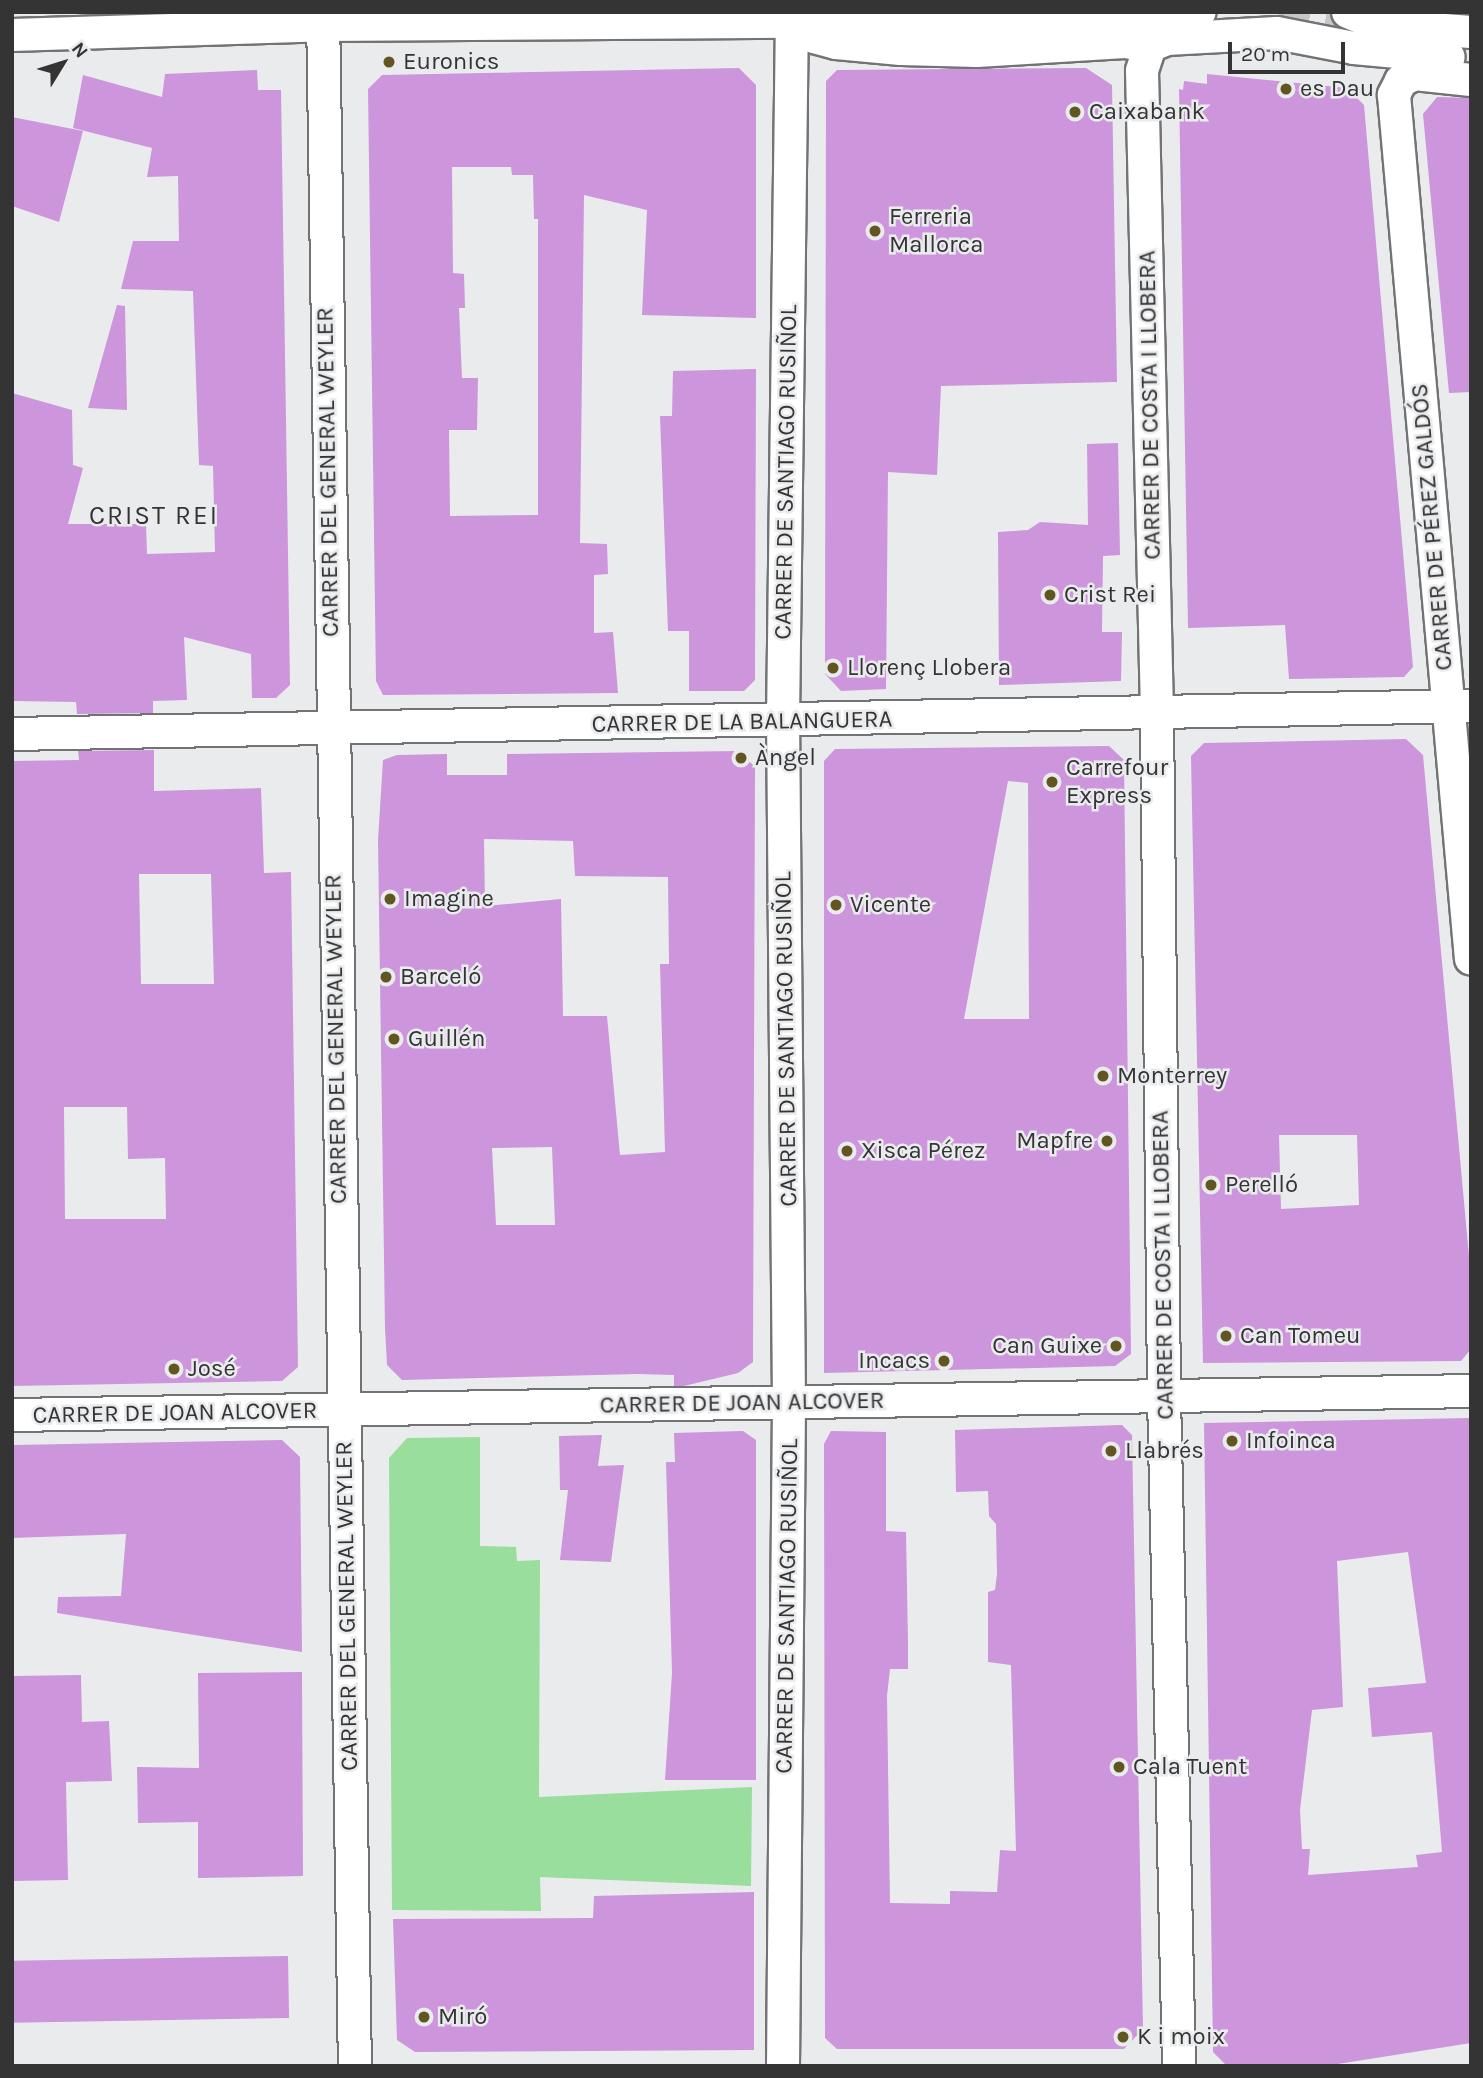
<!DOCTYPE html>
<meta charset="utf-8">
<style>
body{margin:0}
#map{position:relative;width:1483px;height:2078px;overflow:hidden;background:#eaebed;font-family:Karla,sans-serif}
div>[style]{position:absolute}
.green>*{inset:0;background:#99de9d}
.building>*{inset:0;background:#cd95db;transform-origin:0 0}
.minor-tunnel>*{height:32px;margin-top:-16px;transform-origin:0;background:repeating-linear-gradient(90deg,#c6c6c8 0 32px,transparent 0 48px)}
.roads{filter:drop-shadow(2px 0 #727375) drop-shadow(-2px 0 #727375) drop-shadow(0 2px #727375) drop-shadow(0 -2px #727375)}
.minor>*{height:32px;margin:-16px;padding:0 16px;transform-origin:16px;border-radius:16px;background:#fff}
.dots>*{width:19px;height:19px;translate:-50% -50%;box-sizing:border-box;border:4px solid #eaebed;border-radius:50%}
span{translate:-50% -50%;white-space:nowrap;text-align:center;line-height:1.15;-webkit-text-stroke:5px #eaebed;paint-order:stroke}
.poi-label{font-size:24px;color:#343435}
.left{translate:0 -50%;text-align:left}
.right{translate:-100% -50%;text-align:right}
.street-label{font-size:24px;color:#343435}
.neighbourhood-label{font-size:26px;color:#343435;letter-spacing:2px}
.frame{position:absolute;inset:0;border:14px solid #343435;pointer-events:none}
.north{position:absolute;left:28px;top:28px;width:70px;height:70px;-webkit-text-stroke:5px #eaebed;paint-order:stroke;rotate:52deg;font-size:19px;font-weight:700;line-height:28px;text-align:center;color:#343435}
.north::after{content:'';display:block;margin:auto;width:24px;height:32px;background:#343435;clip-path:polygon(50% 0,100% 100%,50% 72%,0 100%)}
.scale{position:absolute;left:1228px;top:42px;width:117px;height:32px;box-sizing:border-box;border:4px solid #343435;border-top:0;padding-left:9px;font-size:21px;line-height:24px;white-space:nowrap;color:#343435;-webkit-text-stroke:5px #eaebed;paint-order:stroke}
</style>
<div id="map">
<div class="green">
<div style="clip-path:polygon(480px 1437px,480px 1546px,516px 1547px,517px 1561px,540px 1560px,539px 1797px,752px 1787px,751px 1886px,540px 1877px,541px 1911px,392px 1910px,389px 1458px,407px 1438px)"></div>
</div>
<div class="building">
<div style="clip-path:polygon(evenodd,739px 68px,756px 85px,756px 318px,642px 315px,647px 210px,584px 195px,580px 543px,607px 544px,608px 574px,594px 575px,594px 633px,613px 632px,618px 693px,383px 695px,376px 681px,368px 89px,382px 75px,739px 68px,452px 167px,511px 167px,512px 175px,533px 175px,534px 219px,538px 219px,538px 515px,450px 516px,449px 430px,477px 430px,478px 378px,462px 378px,459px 308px,465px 308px,464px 274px,453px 273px,452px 167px)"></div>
<div style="clip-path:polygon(1086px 68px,1112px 85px,1117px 382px,941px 386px,937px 475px,888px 472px,886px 689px,841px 691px,825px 674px,826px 81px,837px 70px)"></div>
<div style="clip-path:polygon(257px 70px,258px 90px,281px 90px,290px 685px,276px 698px,252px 698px,251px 654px,184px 637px,187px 700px,153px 701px,153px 713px,77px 714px,76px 702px,12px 701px,12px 393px,72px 410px,73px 465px,83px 468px,68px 524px,146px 524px,147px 554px,215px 552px,213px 466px,199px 465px,193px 291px,121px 289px,133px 241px,179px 241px,178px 176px,147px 177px,152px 148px,73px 128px,83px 75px,162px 97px,165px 74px)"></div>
<div style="clip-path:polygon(1207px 74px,1347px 88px,1364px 105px,1413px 667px,1404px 677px,1289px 679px,1285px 625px,1188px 628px,1179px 89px,1183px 90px,1184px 81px,1207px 84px)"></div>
<div style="clip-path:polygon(1437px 97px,1471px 98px,1471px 392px,1449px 393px,1423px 114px)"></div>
<div style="clip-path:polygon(12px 117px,83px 131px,59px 222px,12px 206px)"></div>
<div style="clip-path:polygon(117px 305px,125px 306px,127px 410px,88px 408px)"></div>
<div style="clip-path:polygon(756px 369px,755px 680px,744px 691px,689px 691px,689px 631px,668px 631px,660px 416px,672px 416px,673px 371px)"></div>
<div style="clip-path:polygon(1118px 443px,1120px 555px,1103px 556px,1102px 632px,1122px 632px,1121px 681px,999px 685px,998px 532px,1028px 530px,1040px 522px,1088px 525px,1087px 444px)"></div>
<div style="clip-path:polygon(evenodd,1406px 739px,1423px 755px,1471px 1278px,1471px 1349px,1461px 1361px,1203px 1363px,1191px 756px,1204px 743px,1406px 739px,1279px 1135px,1357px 1135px,1359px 1205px,1281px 1209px,1279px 1135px)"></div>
<div style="clip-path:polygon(evenodd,1109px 746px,1124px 760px,1131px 1354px,1115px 1366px,824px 1373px,824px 761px,835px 749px,1109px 746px,1008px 781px,1028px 783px,1029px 1019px,964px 1019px,1008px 781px)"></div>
<div style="clip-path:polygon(evenodd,154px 750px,154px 791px,261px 788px,264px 873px,291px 872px,298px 1367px,282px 1381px,12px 1386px,12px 761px,79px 760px,78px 751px,154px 750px,139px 874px,211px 874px,214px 984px,141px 984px,139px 874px,154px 750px,64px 1107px,127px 1107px,128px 1159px,165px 1158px,166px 1219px,65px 1219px,64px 1107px)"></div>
<div style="clip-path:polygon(evenodd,739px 751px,755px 767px,753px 1362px,738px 1373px,684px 1386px,674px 1386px,674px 1375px,637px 1374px,402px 1380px,387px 1365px,385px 1328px,378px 840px,383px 760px,397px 755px,447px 754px,447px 775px,507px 775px,507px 754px,739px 751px,484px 839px,573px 841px,575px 876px,668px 877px,669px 964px,660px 964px,665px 1152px,620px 1155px,607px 1016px,563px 1016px,561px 899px,485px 906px,484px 839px,739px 751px,552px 1147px,555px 1225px,496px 1225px,492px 1148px,552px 1147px)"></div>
<div style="clip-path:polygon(evenodd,1471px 1418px,1471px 2043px,1325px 2066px,1227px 2066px,1213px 2052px,1204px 1423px,1471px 1418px,1408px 1552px,1426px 1683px,1368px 1688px,1372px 1737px,1432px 1732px,1442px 1852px,1416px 1855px,1418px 1867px,1308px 1875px,1310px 1849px,1302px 1849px,1300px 1810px,1312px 1710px,1343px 1707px,1337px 1561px,1408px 1552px)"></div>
<div style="clip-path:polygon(1122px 1425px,1132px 1435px,1143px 2029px,1124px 2049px,837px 2049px,825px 2038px,824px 1444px,831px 1431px,886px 1432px,886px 1531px,906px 1532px,908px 1643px,908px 1669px,890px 1669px,887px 1696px,890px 1903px,950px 1904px,950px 1891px,997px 1892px,1000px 1850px,1016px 1851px,1011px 1665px,988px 1662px,988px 1592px,995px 1590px,997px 1574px,996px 1524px,989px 1516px,988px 1491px,956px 1492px,955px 1430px)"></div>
<div style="clip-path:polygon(743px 1431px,756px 1440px,756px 1780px,665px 1780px,672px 1673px,666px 1462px,675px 1462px,674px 1433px)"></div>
<div style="clip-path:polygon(602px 1435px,598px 1466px,624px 1465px,611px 1562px,560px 1560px,568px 1490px,560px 1490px,559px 1436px)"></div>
<div style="clip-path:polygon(282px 1440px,300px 1457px,302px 1652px,57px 1613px,58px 1597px,121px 1596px,126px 1534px,12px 1538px,12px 1445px)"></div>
<div style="clip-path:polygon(302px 1672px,303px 1876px,198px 1878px,198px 1822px,138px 1823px,137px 1767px,199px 1768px,198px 1673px)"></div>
<div style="clip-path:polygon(81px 1675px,82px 1722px,109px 1721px,112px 1781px,66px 1782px,68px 1880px,12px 1881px,12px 1676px)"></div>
<div style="clip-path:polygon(754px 1892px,754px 2050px,415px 2052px,397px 2040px,393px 1919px,593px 1918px,594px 1896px)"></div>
<div style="left:288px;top:1956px;width:62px;height:276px;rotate:89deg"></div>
</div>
<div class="minor-tunnel">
<div style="left:1278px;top:12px;width:98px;rotate:7.1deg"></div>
</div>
<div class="roads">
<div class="minor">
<div style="left:323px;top:12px;width:2054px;rotate:89.11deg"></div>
<div style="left:1348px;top:12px;width:34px;rotate:23deg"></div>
<div style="left:1379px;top:25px;width:92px;rotate:4.4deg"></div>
<div style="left:792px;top:22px;width:27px;rotate:34deg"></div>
<div style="left:814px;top:37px;width:23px;rotate:15deg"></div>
<div style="left:836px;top:43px;width:65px;rotate:5.3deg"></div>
<div style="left:901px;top:49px;width:76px;rotate:1.5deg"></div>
<div style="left:977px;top:51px;width:148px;rotate:-3.5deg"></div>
<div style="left:1125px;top:42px;width:25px;rotate:9deg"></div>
<div style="left:1150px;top:46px;width:18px;rotate:-22deg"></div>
<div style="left:1167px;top:39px;width:110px;rotate:-3.1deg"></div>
<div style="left:1277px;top:33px;width:78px;rotate:11deg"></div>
<div style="left:1354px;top:48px;width:95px;rotate:5.4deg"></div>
<div style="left:12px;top:35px;width:311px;rotate:-1.8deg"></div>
<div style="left:323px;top:25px;width:469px;rotate:-0.4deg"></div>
<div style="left:792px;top:22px;width:55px;rotate:-7.3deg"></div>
<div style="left:847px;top:15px;width:134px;rotate:4.7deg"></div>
<div style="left:981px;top:26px;width:219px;rotate:-3.7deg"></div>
<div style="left:1150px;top:46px;width:26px;rotate:108deg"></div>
<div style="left:1142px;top:71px;width:641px;rotate:88.66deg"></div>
<div style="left:1157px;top:712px;width:684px;rotate:89.41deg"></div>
<div style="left:1164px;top:1396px;width:670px;rotate:88.72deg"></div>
<div style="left:1471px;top:80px;width:57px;rotate:-174deg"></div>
<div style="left:1414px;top:74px;width:15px;rotate:152deg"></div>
<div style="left:1401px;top:81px;width:16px;rotate:117deg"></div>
<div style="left:1394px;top:95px;width:867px;rotate:84.91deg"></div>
<div style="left:12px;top:734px;width:1459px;rotate:-1.1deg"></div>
<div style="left:12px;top:1415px;width:1459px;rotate:-0.94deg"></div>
<div style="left:783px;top:2066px;width:664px;rotate:-89.48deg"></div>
<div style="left:789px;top:1402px;width:681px;rotate:-90.5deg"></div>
<div style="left:783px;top:721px;width:709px;rotate:-89.27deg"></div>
</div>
</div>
<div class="dots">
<div style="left:389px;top:62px;background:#615522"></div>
<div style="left:1286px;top:89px;background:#615522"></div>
<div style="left:1075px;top:112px;background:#615522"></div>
<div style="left:875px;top:231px;background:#615522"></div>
<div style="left:1050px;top:595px;background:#615522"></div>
<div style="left:833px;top:668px;background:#615522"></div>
<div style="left:741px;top:758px;background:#615522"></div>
<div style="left:1052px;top:782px;background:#615522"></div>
<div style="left:390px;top:899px;background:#615522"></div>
<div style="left:836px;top:905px;background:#615522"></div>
<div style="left:386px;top:977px;background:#615522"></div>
<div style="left:394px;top:1039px;background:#615522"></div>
<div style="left:1103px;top:1076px;background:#615522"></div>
<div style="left:1107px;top:1141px;background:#615522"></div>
<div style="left:847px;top:1151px;background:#615522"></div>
<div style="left:1211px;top:1185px;background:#615522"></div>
<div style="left:1226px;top:1336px;background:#615522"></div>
<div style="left:1116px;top:1346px;background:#615522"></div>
<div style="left:944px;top:1361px;background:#615522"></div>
<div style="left:174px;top:1369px;background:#615522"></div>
<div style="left:1232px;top:1441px;background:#615522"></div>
<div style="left:1111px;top:1451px;background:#615522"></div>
<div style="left:1119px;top:1767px;background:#615522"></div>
<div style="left:424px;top:2017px;background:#615522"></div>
<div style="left:1123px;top:2037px;background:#615522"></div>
</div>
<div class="poi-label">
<span class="left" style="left:403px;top:62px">Euronics</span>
<span class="left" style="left:1300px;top:89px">es Dau</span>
<span class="left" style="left:1089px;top:112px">Caixabank</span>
<span class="left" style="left:889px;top:231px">Ferreria<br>Mallorca</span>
<span class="left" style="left:1064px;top:595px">Crist Rei</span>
<span class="left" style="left:847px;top:668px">Llorenç Llobera</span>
<span class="left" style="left:755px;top:758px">Àngel</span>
<span class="left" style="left:1066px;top:782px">Carrefour<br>Express</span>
<span class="left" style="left:404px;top:899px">Imagine</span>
<span class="left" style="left:850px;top:905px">Vicente</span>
<span class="left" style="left:400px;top:977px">Barceló</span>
<span class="left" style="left:408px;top:1039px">Guillén</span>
<span class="left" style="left:1117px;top:1076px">Monterrey</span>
<span class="right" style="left:1093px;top:1141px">Mapfre</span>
<span class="left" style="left:861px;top:1151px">Xisca Pérez</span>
<span class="left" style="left:1225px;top:1185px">Perelló</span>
<span class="left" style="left:1240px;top:1336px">Can Tomeu</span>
<span class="right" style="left:1102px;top:1346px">Can Guixe</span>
<span class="right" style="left:930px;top:1361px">Incacs</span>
<span class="left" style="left:188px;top:1369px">José</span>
<span class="left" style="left:1246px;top:1441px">Infoinca</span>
<span class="left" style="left:1125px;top:1451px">Llabrés</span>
<span class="left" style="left:1133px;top:1767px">Cala Tuent</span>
<span class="left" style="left:438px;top:2017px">Miró</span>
<span class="left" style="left:1137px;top:2037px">K i moix</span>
</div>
<div class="street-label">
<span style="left:1150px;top:405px;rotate:-91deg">CARRER DE COSTA I LLOBERA</span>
<span style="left:328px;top:472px;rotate:-91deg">CARRER DEL GENERAL WEYLER</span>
<span style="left:786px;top:472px;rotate:-89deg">CARRER DE SANTIAGO RUSIÑOL</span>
<span style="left:1432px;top:527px;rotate:-95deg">CARRER DE PÉREZ GALDÓS</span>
<span style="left:742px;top:722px;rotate:-1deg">CARRER DE LA BALANGUERA</span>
<span style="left:336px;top:1039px;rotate:-91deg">CARRER DEL GENERAL WEYLER</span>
<span style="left:786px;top:1039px;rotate:-91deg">CARRER DE SANTIAGO RUSIÑOL</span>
<span style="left:1163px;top:1265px;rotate:-91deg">CARRER DE COSTA I LLOBERA</span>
<span style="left:742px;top:1403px;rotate:-1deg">CARRER DE JOAN ALCOVER</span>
<span style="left:175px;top:1413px;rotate:-1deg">CARRER DE JOAN ALCOVER</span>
<span style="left:347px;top:1606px;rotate:-91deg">CARRER DEL GENERAL WEYLER</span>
<span style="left:787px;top:1606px;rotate:-89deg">CARRER DE SANTIAGO RUSIÑOL</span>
</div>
<div class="neighbourhood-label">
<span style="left:154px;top:516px">CRIST REI</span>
</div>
<div class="frame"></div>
<div class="north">N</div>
<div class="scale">20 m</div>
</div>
